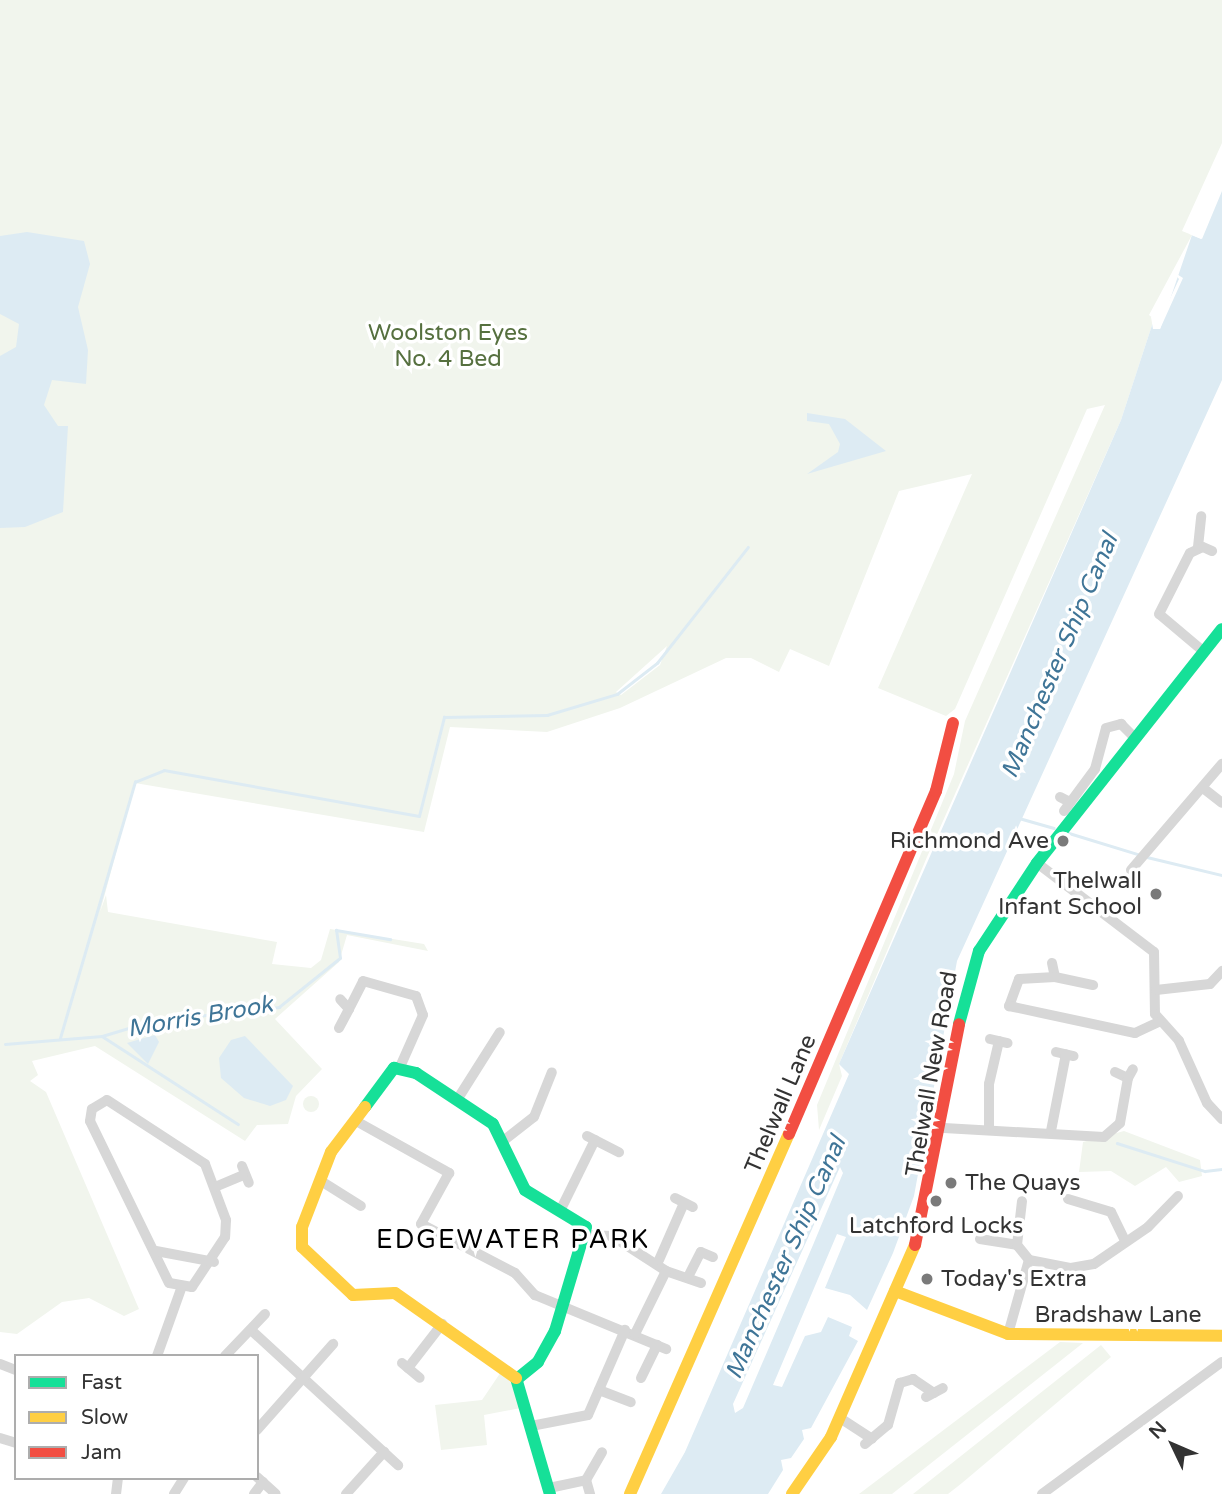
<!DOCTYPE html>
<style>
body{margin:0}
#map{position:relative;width:1222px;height:1494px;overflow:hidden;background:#fff;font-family:"Varela Round",sans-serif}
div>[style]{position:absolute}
.green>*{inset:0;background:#f1f5ed}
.round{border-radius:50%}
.water>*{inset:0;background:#ddebf3}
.pier>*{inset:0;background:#fff}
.stream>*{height:2.5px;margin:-1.25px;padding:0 1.25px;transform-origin:1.25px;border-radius:1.25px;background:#ddebf3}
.street>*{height:10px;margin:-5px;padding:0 5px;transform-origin:5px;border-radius:5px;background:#d7d7d7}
.fast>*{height:12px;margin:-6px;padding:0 6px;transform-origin:6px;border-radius:6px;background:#16e098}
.slow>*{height:12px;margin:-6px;padding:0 6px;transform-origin:6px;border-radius:6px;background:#ffcf43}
.jam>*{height:12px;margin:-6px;padding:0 6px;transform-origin:6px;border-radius:6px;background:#f24e42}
.dots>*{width:19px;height:19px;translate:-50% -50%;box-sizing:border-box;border:4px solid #fff;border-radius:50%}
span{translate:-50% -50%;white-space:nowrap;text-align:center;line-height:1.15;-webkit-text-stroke:7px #fff;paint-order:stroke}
.park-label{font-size:23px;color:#56703f}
.poi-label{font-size:23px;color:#333}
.right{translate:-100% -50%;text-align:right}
.left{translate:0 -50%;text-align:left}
.street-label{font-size:23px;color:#333}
.water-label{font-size:24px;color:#3f7597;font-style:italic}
.quarter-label{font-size:26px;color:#000;letter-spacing:2px}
.legend{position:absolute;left:14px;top:1354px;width:245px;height:126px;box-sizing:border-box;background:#fff;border:2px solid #adadad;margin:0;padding:9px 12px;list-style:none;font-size:21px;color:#333}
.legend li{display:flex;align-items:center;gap:14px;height:35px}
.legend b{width:35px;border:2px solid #adadad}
.north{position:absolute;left:1138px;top:1410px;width:70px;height:70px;-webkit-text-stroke:5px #fff;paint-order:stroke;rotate:314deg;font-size:19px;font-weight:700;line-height:28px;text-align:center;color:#333}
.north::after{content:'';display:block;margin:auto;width:24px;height:32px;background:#333;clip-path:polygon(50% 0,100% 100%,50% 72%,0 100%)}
</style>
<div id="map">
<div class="green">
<div style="clip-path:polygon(evenodd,0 0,1222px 0,1222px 143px,1182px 231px,1192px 235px,1149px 315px,1154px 319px,1121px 420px,927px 857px,839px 1064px,842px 1076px,819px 1130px,817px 1105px,954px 774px,965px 721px,1105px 405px,1087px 409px,955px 709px,946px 716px,878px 688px,972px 474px,899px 491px,829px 666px,790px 649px,779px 672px,751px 658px,726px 658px,620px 708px,547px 732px,450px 727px,424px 832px,135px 783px,100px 912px,106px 895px,108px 912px,277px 942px,272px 964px,311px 968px,321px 960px,330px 929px,424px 944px,428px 951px,347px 935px,339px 962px,275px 1019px,322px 1069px,296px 1096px,288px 1124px,257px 1125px,245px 1141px,95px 1046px,32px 1061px,38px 1075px,30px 1081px,46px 1092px,139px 1309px,124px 1316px,89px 1298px,62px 1302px,17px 1334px,0 1332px,0 0,667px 646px,660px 665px,621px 695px,616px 692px,667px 646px)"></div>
<div class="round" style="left:303px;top:1096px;width:16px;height:16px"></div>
<div style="clip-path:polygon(1124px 1131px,1200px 1160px,1202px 1176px,1179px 1182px,1166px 1167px,1135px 1186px,1111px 1171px,1079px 1172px,1083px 1142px)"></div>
<div style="clip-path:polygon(1060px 1342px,1083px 1343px,892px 1494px,859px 1494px)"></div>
<div style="clip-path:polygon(1101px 1345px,1111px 1357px,962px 1483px,948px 1494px,913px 1494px)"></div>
<div style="clip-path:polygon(505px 1366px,526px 1407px,484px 1415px,487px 1445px,441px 1450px,435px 1405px,482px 1400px)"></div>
</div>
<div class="water">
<div style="clip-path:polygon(evenodd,1222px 191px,1222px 380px,957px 961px,914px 1196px,893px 1253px,867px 1310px,850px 1295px,825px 1288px,846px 1237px,837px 1234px,773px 1385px,782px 1387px,805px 1336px,821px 1332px,828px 1317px,852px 1327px,849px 1336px,858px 1341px,811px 1428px,802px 1430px,804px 1439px,791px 1458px,781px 1460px,783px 1470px,768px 1494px,661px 1494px,685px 1452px,849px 1074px,839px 1064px,1121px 420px,1154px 319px,1153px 328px,1160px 329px,1192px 235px,1202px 239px,1222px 191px,840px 1167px,843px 1173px,813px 1245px,743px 1408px,735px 1413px,733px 1404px,840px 1167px)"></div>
<div style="clip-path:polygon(27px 232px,84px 241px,90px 264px,78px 307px,88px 350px,86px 384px,52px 380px,44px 405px,58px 426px,68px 426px,63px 512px,25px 527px,0 528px,0 356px,16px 347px,19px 324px,0 314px,0 236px)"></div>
<div style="clip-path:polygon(807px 413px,845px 419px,886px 451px,807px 474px,838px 452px,840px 444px,829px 424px,807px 421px)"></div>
<div style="clip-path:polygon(155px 1035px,159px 1042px,148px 1064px,127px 1043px)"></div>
<div style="clip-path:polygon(245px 1036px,293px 1086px,286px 1100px,270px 1106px,244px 1098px,221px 1078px,219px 1058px,231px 1040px)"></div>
</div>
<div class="pier">
<div style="clip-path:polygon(1222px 187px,1201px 239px,1189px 234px,1199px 235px)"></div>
<div style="clip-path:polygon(1172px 271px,1183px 278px,1160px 329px,1153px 329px,1151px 317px,1159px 317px,1158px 325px,1179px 279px)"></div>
</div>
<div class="stream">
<div style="left:1019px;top:818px;width:36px;rotate:16deg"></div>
<div style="left:1069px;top:833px;width:75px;rotate:17deg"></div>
<div style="left:1147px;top:857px;width:77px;rotate:13.5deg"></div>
<div style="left:102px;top:1036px;width:162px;rotate:32.9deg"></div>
<div style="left:60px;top:1038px;width:267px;rotate:-73.7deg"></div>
<div style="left:135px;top:782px;width:31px;rotate:-22deg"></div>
<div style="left:164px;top:770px;width:259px;rotate:10.2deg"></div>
<div style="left:419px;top:816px;width:102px;rotate:-75.8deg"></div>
<div style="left:444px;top:717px;width:103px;rotate:-1.1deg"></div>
<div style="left:547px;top:715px;width:73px;rotate:-16.7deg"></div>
<div style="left:617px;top:694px;width:51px;rotate:-37.8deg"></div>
<div style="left:657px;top:663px;width:147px;rotate:-51.9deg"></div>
<div style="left:5px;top:1044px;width:97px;rotate:-4.7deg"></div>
<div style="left:102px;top:1036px;width:52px;rotate:-16.7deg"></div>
<div style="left:152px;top:1021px;width:128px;rotate:-6.3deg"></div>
<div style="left:279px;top:1007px;width:78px;rotate:-38.8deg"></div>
<div style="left:340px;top:958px;width:28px;rotate:-98deg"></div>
<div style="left:336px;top:930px;width:55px;rotate:9.5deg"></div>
<div style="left:1117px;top:1143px;width:92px;rotate:17.7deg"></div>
<div style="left:1205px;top:1171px;width:17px;rotate:-7deg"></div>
</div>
<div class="street">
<div style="left:1198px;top:547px;width:31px;rotate:-84deg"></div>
<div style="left:1203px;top:651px;width:57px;rotate:-139.9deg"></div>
<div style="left:1159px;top:614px;width:68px;rotate:-63.1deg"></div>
<div style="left:1190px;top:553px;width:14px;rotate:-25deg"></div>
<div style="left:1203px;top:547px;width:10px;rotate:24deg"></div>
<div style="left:1203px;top:788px;width:24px;rotate:38deg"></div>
<div style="left:1060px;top:797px;width:11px;rotate:27deg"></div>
<div style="left:1064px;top:811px;width:52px;rotate:-53.6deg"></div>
<div style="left:1095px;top:769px;width:42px;rotate:-75deg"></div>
<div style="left:1106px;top:728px;width:16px;rotate:-15deg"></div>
<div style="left:1121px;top:724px;width:18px;rotate:45deg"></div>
<div style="left:1037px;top:863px;width:147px;rotate:37.3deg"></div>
<div style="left:1154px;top:952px;width:62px;rotate:89.1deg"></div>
<div style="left:1155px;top:1014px;width:36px;rotate:48deg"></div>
<div style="left:1179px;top:1041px;width:68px;rotate:65.7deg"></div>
<div style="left:1207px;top:1103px;width:22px;rotate:47deg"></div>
<div style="left:1131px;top:870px;width:140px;rotate:-49.4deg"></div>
<div style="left:1052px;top:963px;width:14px;rotate:78deg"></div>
<div style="left:1055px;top:977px;width:39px;rotate:12deg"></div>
<div style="left:1055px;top:977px;width:36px;rotate:177deg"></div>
<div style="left:1019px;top:979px;width:29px;rotate:110deg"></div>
<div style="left:1009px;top:1006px;width:129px;rotate:12.1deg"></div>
<div style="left:1135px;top:1033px;width:26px;rotate:-25deg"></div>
<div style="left:1156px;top:990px;width:54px;rotate:-6.3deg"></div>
<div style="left:1210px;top:984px;width:18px;rotate:-47deg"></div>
<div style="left:349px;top:1009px;width:31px;rotate:-63deg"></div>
<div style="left:363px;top:981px;width:55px;rotate:15.8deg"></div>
<div style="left:416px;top:996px;width:20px;rotate:70deg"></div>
<div style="left:423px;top:1015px;width:57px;rotate:113.9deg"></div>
<div style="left:339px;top:1028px;width:21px;rotate:-62deg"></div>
<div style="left:349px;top:1009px;width:13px;rotate:-132deg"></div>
<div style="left:990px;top:1039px;width:18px;rotate:13deg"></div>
<div style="left:1056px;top:1052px;width:18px;rotate:13deg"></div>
<div style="left:1115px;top:1072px;width:14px;rotate:25deg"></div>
<div style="left:1128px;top:1078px;width:10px;rotate:-61deg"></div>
<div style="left:107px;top:1100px;width:117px;rotate:33.1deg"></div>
<div style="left:205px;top:1164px;width:60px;rotate:69.4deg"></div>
<div style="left:226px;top:1220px;width:17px;rotate:93deg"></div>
<div style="left:225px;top:1237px;width:60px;rotate:123.4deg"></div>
<div style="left:192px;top:1287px;width:23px;rotate:-170deg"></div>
<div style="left:169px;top:1283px;width:180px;rotate:-116deg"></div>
<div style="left:90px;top:1121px;width:12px;rotate:-81deg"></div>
<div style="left:92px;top:1109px;width:17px;rotate:-31deg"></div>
<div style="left:457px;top:1100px;width:80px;rotate:-57.7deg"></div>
<div style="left:356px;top:1121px;width:107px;rotate:29.2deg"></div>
<div style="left:449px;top:1173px;width:58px;rotate:118.8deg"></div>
<div style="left:421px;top:1224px;width:106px;rotate:27.5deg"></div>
<div style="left:515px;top:1273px;width:30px;rotate:48deg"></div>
<div style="left:535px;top:1295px;width:142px;rotate:22.4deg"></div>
<div style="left:944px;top:1128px;width:160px;rotate:3.2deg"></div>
<div style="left:1104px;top:1137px;width:21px;rotate:-41deg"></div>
<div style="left:1120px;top:1123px;width:46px;rotate:-79.9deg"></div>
<div style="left:989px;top:1130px;width:46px;rotate:-90deg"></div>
<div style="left:989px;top:1084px;width:44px;rotate:-76.9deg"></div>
<div style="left:1051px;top:1131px;width:78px;rotate:-79deg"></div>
<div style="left:587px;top:1136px;width:36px;rotate:27deg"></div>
<div style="left:503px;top:1141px;width:39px;rotate:-38deg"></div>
<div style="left:534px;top:1117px;width:48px;rotate:-68.2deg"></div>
<div style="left:242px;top:1166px;width:18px;rotate:68deg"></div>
<div style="left:321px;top:1181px;width:47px;rotate:32deg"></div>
<div style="left:215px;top:1187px;width:30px;rotate:-23deg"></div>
<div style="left:675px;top:1198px;width:20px;rotate:27deg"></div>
<div style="left:1068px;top:1199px;width:45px;rotate:16.8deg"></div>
<div style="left:1111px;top:1212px;width:30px;rotate:64deg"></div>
<div style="left:561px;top:1209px;width:77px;rotate:-63.8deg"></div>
<div style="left:587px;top:1235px;width:25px;rotate:2deg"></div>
<div style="left:612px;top:1236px;width:64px;rotate:32.9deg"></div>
<div style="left:666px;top:1271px;width:37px;rotate:19deg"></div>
<div style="left:980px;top:1239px;width:37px;rotate:9deg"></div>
<div style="left:1017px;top:1245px;width:19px;rotate:51deg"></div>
<div style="left:1017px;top:1245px;width:44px;rotate:-83.5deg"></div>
<div style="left:156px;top:1251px;width:59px;rotate:10.7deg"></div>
<div style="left:659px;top:1260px;width:62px;rotate:-66.3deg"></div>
<div style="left:688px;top:1277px;width:28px;rotate:-63deg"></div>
<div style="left:701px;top:1252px;width:13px;rotate:23deg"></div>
<div style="left:251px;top:1330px;width:200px;rotate:42.6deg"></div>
<div style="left:635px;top:1334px;width:70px;rotate:-63.8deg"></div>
<div style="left:1008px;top:1334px;width:77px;rotate:-74.2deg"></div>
<div style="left:1029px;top:1260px;width:43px;rotate:10.8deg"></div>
<div style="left:1071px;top:1268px;width:23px;rotate:-10deg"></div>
<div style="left:1094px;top:1264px;width:65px;rotate:-34.4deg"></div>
<div style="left:1148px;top:1227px;width:43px;rotate:-45.9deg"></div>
<div style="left:157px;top:1356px;width:71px;rotate:-70.3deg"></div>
<div style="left:225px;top:1356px;width:58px;rotate:-46.4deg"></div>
<div style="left:402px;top:1363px;width:23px;rotate:40deg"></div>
<div style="left:0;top:1364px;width:17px;rotate:21deg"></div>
<div style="left:408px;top:1368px;width:56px;rotate:-52.3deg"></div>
<div style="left:641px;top:1378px;width:37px;rotate:-64deg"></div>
<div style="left:599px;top:1390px;width:34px;rotate:21deg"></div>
<div style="left:926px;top:1397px;width:19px;rotate:-28deg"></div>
<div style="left:840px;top:1418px;width:38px;rotate:33deg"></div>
<div style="left:531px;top:1426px;width:58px;rotate:-10.9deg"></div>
<div style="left:588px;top:1415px;width:93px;rotate:-66.5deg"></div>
<div style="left:257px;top:1430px;width:115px;rotate:-48.5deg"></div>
<div style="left:0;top:1438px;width:17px;rotate:17deg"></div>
<div style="left:865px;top:1444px;width:30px;rotate:-40deg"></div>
<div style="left:888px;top:1425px;width:44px;rotate:-74.1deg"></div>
<div style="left:900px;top:1383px;width:14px;rotate:-17deg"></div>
<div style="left:913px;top:1379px;width:25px;rotate:34deg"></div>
<div style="left:257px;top:1477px;width:25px;rotate:42deg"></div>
<div style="left:586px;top:1480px;width:32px;rotate:-60deg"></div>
<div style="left:549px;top:1488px;width:38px;rotate:-12deg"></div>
<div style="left:586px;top:1480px;width:15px;rotate:74deg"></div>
<div style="left:116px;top:1494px;width:16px;rotate:-83deg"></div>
<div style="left:174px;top:1494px;width:19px;rotate:-58deg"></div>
<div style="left:254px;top:1494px;width:15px;rotate:-53deg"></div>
<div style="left:346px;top:1494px;width:57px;rotate:-47.9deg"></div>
<div style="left:1042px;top:1494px;width:223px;rotate:-36.3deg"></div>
</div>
<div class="fast">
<div style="left:959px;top:1024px;width:76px;rotate:-74.7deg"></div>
<div style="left:979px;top:951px;width:105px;rotate:-56.6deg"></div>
<div style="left:1037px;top:863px;width:298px;rotate:-51.7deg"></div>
<div style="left:365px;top:1107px;width:49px;rotate:-53.4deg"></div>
<div style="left:394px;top:1068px;width:23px;rotate:13deg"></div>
<div style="left:416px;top:1073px;width:92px;rotate:33.5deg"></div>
<div style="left:493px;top:1124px;width:73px;rotate:64.1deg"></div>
<div style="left:525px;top:1190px;width:71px;rotate:31.2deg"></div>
<div style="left:586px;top:1227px;width:109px;rotate:106.6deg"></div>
<div style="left:555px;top:1331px;width:35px;rotate:119deg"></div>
<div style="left:538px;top:1362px;width:27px;rotate:141deg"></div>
<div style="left:516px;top:1378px;width:121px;rotate:73.7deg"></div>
</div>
<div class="slow">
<div style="left:365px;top:1107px;width:56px;rotate:127.1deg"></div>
<div style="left:331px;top:1152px;width:80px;rotate:111.1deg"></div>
<div style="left:302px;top:1227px;width:20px;rotate:90deg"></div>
<div style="left:302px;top:1247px;width:70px;rotate:43.3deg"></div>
<div style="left:353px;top:1295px;width:42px;rotate:-2.7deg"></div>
<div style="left:395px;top:1293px;width:148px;rotate:35.1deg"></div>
<div style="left:895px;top:1291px;width:121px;rotate:20.8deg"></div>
<div style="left:1008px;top:1334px;width:214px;rotate:0.5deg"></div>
<div style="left:630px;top:1494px;width:394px;rotate:-66.2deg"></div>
<div style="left:792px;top:1494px;width:69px;rotate:-55.6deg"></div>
<div style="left:831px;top:1437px;width:210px;rotate:-66.4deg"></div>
</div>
<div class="jam">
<div style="left:789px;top:1134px;width:373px;rotate:-66.8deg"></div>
<div style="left:936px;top:791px;width:70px;rotate:-76deg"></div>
<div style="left:915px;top:1245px;width:225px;rotate:-78.7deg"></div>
</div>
<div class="dots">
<div style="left:1063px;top:841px;background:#7a7a7a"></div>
<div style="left:1156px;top:894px;background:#7a7a7a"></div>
<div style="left:951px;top:1183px;background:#7a7a7a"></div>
<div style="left:936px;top:1201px;background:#7a7a7a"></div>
<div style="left:927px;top:1279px;background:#7a7a7a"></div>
</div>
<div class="park-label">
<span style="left:448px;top:346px">Woolston Eyes<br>No. 4 Bed</span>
</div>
<div class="poi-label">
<span class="right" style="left:1049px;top:841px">Richmond Ave</span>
<span class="right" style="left:1142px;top:894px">Thelwall<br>Infant School</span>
<span class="left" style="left:965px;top:1183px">The Quays</span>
<span style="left:936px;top:1226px">Latchford Locks</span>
<span class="left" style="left:941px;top:1279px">Today's Extra</span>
</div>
<div class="street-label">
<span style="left:932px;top:1074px;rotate:-80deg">Thelwall New Road</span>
<span style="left:781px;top:1104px;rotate:-67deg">Thelwall Lane</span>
<span style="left:1118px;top:1315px">Bradshaw Lane</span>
</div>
<div class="water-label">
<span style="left:1060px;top:656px;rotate:-67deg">Manchester Ship Canal</span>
<span style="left:200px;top:1017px;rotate:-10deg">Morris Brook</span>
<span style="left:786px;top:1258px;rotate:-66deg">Manchester Ship Canal</span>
</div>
<div class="quarter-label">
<span style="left:513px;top:1240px">EDGEWATER PARK</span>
</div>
<ul class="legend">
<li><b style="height:9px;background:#16e098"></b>Fast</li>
<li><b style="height:9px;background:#ffcf43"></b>Slow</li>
<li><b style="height:9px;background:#f24e42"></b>Jam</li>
</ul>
<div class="north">N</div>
</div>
